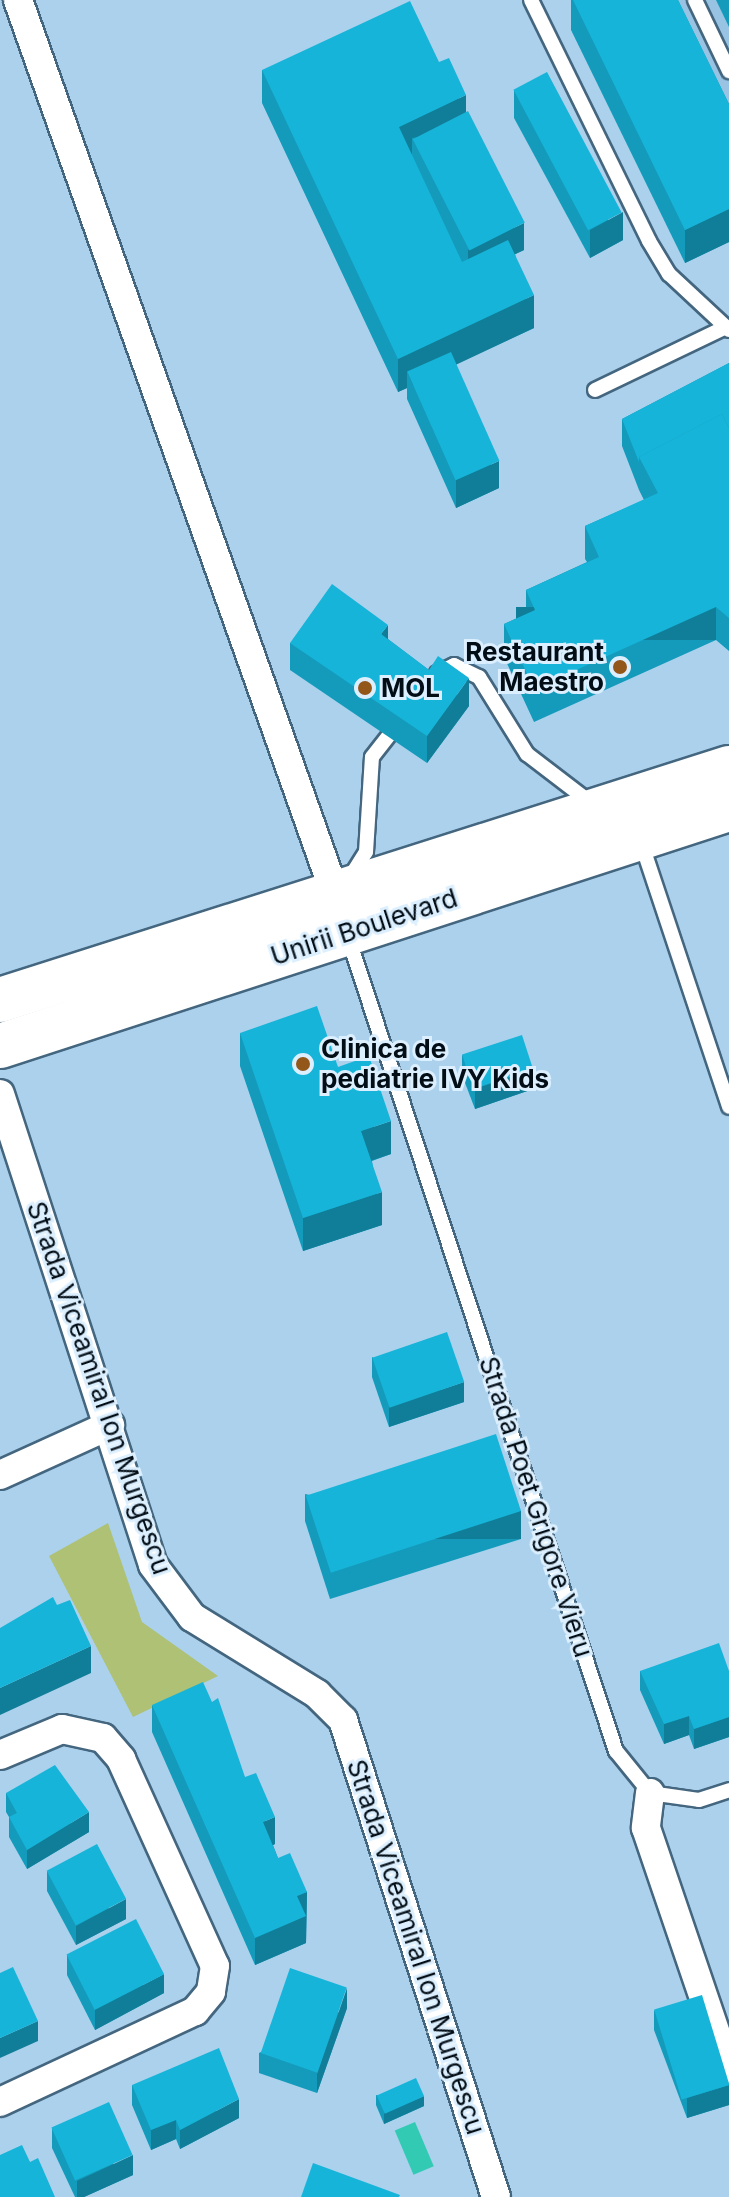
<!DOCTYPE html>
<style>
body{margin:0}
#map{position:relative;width:729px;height:2197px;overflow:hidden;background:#abd1ed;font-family:Inter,sans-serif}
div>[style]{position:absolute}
.built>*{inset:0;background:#98c3e3}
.green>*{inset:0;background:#aec175}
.water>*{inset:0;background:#33cab4;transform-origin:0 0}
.roads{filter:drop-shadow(2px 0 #44667f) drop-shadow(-2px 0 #44667f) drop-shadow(0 2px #44667f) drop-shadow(0 -2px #44667f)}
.service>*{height:14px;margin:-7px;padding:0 7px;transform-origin:7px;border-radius:7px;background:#fff}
.minor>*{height:28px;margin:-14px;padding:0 14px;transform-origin:14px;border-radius:14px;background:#fff}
.primary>*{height:44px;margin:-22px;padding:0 22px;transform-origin:22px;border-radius:22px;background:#fff}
.wall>*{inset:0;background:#149bbb}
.shaded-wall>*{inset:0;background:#107e98;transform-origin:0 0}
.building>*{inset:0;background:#17b4d9;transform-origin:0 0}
.dots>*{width:22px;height:22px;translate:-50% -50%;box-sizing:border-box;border:4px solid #dceffe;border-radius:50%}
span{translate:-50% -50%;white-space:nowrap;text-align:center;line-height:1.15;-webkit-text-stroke:6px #dceffe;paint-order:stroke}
.poi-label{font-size:26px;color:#020d16;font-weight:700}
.right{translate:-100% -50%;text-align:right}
.left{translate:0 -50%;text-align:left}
.street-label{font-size:26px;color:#020d16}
</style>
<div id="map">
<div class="built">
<div style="clip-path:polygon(673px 0,729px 0,729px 116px)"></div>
</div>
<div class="green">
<div style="clip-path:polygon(108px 1523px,142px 1622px,218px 1676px,133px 1717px,49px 1556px)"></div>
</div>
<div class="water">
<div style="left:415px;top:2122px;width:48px;height:22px;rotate:67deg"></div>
</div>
<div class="roads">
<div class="service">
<div style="left:531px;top:0;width:268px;rotate:63.9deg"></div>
<div style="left:649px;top:241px;width:39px;rotate:59deg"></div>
<div style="left:669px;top:274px;width:82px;rotate:43deg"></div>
<div style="left:695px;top:0;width:79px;rotate:64.4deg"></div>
<div style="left:595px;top:390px;width:145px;rotate:-25.7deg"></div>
<div style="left:437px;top:673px;width:19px;rotate:-25deg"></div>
<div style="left:454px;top:665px;width:28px;rotate:26deg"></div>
<div style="left:479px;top:677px;width:91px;rotate:58.1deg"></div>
<div style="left:527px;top:754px;width:81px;rotate:37.4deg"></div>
<div style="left:641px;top:842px;width:279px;rotate:71.6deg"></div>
<div style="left:349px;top:879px;width:32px;rotate:-58deg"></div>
<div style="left:366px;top:852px;width:95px;rotate:-86.4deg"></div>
<div style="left:372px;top:757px;width:28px;rotate:-52deg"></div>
<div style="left:348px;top:937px;width:857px;rotate:71.78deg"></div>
<div style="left:616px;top:1751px;width:54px;rotate:51deg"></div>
<div style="left:650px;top:1793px;width:49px;rotate:8.1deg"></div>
<div style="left:699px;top:1800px;width:32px;rotate:-18deg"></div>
</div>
<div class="minor">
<div style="left:18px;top:0;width:945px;rotate:70.47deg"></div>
<div style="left:0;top:1094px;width:495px;rotate:72deg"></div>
<div style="left:153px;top:1565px;width:65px;rotate:53.1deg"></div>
<div style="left:192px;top:1617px;width:147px;rotate:31.6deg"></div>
<div style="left:317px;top:1694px;width:37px;rotate:45deg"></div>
<div style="left:343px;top:1720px;width:501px;rotate:72.22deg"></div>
<div style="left:0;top:1475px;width:121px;rotate:-24.4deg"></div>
<div style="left:0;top:1755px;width:67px;rotate:-22.8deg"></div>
<div style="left:62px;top:1729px;width:42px;rotate:12.4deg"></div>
<div style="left:103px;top:1738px;width:28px;rotate:49deg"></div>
<div style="left:121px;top:1759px;width:227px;rotate:65.6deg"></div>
<div style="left:215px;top:1966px;width:26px;rotate:99deg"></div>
<div style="left:211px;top:1992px;width:25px;rotate:130deg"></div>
<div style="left:195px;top:2011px;width:215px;rotate:155deg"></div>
<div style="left:650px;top:1793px;width:35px;rotate:97deg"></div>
<div style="left:646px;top:1828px;width:258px;rotate:71.2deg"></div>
</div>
<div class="primary">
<div style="left:0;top:1000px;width:765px;rotate:-17.65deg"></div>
<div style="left:0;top:1046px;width:767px;rotate:-18.01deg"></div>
</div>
</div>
<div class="wall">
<div style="clip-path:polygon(571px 0,678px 0,729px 104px,729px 242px,685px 263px,571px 30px)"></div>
<div style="clip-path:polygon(716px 0,729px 0,729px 27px)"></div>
<div style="clip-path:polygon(439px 62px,466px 112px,524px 250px,515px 254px,534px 328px,456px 364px,499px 488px,456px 508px,407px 399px,407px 388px,398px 392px,262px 103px,262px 70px)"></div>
<div style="clip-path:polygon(514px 90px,623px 240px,590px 258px,514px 118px)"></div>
<div style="clip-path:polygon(729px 363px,729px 651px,716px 640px,534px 722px,504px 657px,504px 624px,526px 614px,526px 590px,587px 562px,585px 559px,585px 526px,644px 500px,639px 490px,622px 446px,622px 419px)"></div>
<div style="clip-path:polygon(388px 639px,429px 670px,469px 706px,427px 763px,290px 670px,290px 643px)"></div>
<div style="clip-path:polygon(240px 1033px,338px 1067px,391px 1154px,372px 1161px,382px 1225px,303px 1251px,240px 1066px)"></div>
<div style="clip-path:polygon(462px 1055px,533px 1089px,475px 1109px,462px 1075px)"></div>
<div style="clip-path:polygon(372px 1357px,464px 1402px,389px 1427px,372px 1377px)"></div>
<div style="clip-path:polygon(305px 1494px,521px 1539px,330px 1599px,305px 1521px)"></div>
<div style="clip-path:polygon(640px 1671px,729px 1671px,729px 1737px,694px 1749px,689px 1735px,664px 1744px,640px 1690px)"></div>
<div style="clip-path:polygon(152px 1705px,245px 1777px,275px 1844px,273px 1845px,278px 1858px,307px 1892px,306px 1943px,255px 1965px,152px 1732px)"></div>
<div style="clip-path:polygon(6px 1793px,89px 1832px,27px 1869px,9px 1837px,9px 1817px,6px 1812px)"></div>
<div style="clip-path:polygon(47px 1871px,126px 1919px,76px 1945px,47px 1891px)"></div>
<div style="clip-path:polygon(67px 1955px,164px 1993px,95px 2030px,67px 1975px)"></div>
<div style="clip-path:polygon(347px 2008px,317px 2093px,259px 2073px,259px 2053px)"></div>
<div style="clip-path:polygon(654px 2010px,729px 2085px,729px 2105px,687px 2118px,654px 2030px)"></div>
<div style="clip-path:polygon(132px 2085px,239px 2118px,180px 2149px,176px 2139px,151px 2150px,132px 2105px)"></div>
<div style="clip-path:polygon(376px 2095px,424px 2106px,384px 2124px,376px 2105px)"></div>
<div style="clip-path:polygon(52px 2128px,133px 2175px,84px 2197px,75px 2197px,52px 2148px)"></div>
</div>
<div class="shaded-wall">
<div style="clip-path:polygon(466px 95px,466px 128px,412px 138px,412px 154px,399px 160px,399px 127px)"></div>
<div style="clip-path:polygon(729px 209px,729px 242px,685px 263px,685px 230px)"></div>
<div style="clip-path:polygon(623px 212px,623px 240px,590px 258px,590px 230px)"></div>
<div style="clip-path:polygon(524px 223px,524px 250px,468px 277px,468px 250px)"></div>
<div style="clip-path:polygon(534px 295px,534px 328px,413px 385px,407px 371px,407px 388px,398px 392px,398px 359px)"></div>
<div style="clip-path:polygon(499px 461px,499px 488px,456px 508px,456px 480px)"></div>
<div style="left:716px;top:607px;width:33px;height:200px;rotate:90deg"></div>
<div style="clip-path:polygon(388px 625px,388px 652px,381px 634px)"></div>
<div style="clip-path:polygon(469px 678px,469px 706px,427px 763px,427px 736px)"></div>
<div style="clip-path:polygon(533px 1069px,533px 1089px,475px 1109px,475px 1089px)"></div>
<div style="clip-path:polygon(391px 1121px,391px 1154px,361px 1164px,361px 1131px)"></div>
<div style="clip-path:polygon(382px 1192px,382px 1225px,303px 1251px,303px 1218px)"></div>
<div style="clip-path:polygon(464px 1382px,464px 1402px,389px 1427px,389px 1407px)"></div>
<div style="left:521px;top:1511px;width:28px;height:201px;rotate:90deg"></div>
<div style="clip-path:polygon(91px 1646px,91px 1673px,0 1715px,0 1688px)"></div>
<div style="clip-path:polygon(689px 1716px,689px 1735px,664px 1744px,664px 1724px)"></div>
<div style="clip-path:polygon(729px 1717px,729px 1737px,694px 1749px,694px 1729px)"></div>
<div style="clip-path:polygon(89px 1812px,89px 1832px,27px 1869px,27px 1850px)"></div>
<div style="clip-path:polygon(275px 1817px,275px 1844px,263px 1850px,263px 1822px)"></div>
<div style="clip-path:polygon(307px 1892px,306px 1943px,255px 1965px,255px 1938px,297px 1896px)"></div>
<div style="clip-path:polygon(126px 1899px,126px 1919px,76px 1945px,76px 1926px)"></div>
<div style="clip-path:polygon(164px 1974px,164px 1993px,95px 2030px,95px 2010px)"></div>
<div style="clip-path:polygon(347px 1988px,347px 2008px,317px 2093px,317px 2074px)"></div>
<div style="clip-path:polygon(38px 2021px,38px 2041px,0 2058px,0 2038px)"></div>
<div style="clip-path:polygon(729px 2085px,729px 2105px,687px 2118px,687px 2098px)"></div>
<div style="clip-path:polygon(424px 2096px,424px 2106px,384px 2124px,384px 2113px)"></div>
<div style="clip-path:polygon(239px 2099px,239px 2118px,180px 2149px,180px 2130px)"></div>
<div style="clip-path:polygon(176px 2120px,176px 2139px,151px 2150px,151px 2130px)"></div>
<div style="clip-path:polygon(133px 2155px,133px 2175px,84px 2197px,77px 2197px,77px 2181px)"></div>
</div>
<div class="building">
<div style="clip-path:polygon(573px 0,678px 0,729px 104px,729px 209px,685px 230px)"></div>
<div style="clip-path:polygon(410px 1px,439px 62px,449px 58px,466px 95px,399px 127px,462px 262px,508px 240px,534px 295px,398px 359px,262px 70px)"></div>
<div style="left:547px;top:72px;width:159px;height:38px;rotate:62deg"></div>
<div style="left:468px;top:111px;width:125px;height:62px;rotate:63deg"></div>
<div style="left:451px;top:352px;width:119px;height:48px;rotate:66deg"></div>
<div style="clip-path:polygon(729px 363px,729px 428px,722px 414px,639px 457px,639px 462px,622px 419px)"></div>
<div style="clip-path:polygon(722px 414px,729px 428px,729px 618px,716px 607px,534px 689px,504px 624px,535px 610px,526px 590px,599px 557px,585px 526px,658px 493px,639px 457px)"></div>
<div style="clip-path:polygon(332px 584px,388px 625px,381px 634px,429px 670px,438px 656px,469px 678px,427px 736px,290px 643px)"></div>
<div style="clip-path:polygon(317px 1006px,338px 1067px,369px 1056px,391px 1121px,361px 1131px,382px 1192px,303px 1218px,240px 1033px)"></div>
<div style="left:522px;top:1035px;width:36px;height:63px;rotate:72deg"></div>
<div style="left:447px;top:1332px;width:53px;height:79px;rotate:71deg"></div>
<div style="left:496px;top:1434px;width:81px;height:200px;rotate:72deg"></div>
<div style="clip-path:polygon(53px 1597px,57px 1605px,70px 1600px,91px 1646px,0 1688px,0 1628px)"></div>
<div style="clip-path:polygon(719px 1643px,729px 1671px,729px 1717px,694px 1729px,689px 1716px,664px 1724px,640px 1671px)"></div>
<div style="clip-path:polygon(203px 1682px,212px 1702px,218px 1698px,245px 1777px,256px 1773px,275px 1817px,263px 1822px,278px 1858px,290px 1853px,307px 1892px,297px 1896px,306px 1916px,255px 1938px,152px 1705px)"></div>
<div style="clip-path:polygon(55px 1765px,89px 1812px,27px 1850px,9px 1817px,17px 1813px,6px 1793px)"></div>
<div style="left:97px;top:1844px;width:62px;height:57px;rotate:62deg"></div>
<div style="left:136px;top:1919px;width:62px;height:78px;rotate:63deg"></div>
<div style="clip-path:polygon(13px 1967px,38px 2021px,0 2038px,0 1973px)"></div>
<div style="left:290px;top:1968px;width:60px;height:90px;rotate:19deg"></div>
<div style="left:702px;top:1995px;width:94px;height:50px;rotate:73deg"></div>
<div style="clip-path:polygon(219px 2048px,239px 2099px,180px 2130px,176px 2120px,151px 2130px,132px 2085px)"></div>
<div style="left:416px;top:2078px;width:20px;height:43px;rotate:66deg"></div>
<div style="left:109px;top:2102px;width:58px;height:63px;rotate:66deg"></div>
<div style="clip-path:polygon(22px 2145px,30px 2162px,38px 2158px,55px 2197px,0 2197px,0 2155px)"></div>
<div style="clip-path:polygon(313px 2163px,400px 2195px,399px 2197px,301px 2197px)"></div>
</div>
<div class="dots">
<div style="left:620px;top:667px;background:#94571a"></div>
<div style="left:365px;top:688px;background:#94571a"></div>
<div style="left:303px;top:1064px;background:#94571a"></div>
</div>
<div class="poi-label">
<span class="right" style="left:604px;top:667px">Restaurant<br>Maestro</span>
<span class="left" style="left:381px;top:688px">MOL</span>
<span class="left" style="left:321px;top:1064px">Clinica de<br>pediatrie IVY Kids</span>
</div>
<div class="street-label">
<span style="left:364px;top:927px;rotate:-18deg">Unirii Boulevard</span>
<span style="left:99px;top:1388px;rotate:71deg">Strada Viceamiral Ion Murgescu</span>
<span style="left:536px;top:1507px;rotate:72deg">Strada Poet Grigore Vieru</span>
<span style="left:416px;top:1947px;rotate:72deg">Strada Viceamiral Ion Murgescu</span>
</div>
</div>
